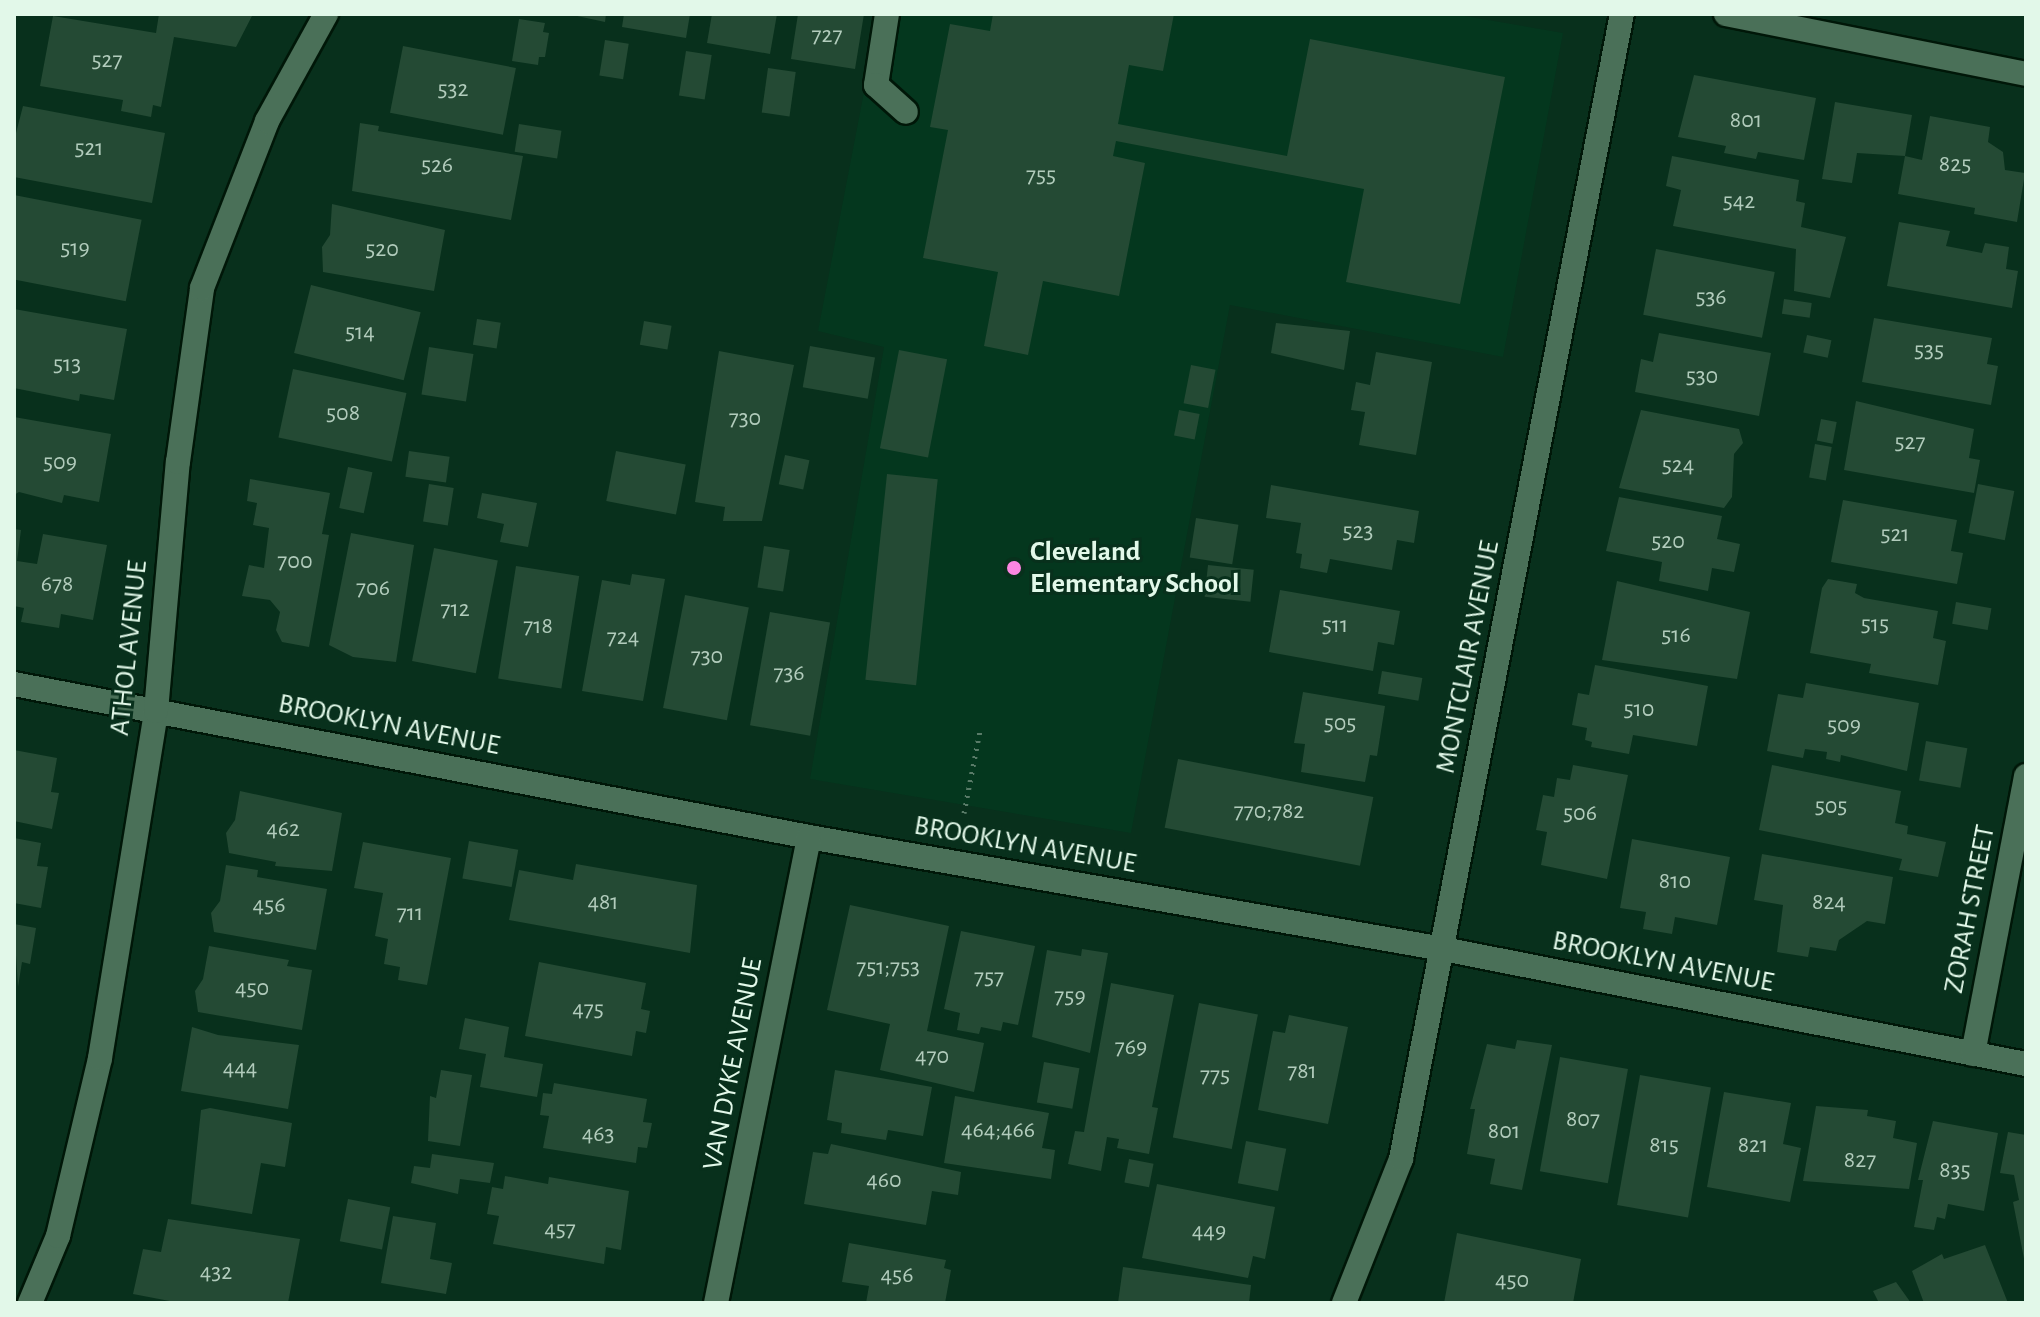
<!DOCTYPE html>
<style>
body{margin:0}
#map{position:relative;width:2040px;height:1317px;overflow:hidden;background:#08301c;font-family:"Alegreya Sans",sans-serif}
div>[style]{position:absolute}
.built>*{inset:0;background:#04371e}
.building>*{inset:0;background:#244a34;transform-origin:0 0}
.path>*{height:5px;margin-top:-2.5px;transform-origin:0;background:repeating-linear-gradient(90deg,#597b68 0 2px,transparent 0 8px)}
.roads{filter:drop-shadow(2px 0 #001708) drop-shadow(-2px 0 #001708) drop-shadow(0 2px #001708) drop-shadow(0 -2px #001708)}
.minor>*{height:24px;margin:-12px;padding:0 12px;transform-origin:12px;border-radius:12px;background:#4a7058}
.dots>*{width:22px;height:22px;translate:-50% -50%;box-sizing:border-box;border:4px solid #08301c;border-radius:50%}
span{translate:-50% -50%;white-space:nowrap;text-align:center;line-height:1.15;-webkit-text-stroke:6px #08301c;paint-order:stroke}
.number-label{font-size:24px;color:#b2ccbc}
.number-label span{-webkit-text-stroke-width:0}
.poi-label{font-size:28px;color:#e2f8e9;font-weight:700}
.left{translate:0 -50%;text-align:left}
.street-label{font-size:28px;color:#e2f8e9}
.frame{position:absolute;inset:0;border:16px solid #e2f8e9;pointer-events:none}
</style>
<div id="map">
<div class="built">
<div style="clip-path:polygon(879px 14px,1453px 14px,1563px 33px,1503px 357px,1230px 305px,1131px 833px,810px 779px,884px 347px,818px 331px)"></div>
</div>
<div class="building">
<div style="clip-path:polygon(159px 14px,253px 14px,236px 47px,174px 37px,161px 107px,153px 105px,151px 117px,121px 111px,123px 100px,40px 86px,53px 16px,156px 33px)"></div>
<div style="clip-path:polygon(568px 14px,606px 14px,605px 22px)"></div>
<div style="clip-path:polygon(624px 14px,690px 14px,686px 38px,622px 27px)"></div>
<div style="clip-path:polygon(712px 14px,777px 14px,770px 54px,707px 43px)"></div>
<div style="clip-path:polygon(798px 14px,864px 14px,855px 69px,791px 59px)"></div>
<div style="clip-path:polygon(993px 14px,1174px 14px,1163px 71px,1129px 65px,1118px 124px,1287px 156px,1310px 39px,1505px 77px,1460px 304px,1346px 282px,1364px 189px,1116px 141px,1113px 156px,1145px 163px,1119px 296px,1043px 281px,1028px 355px,984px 346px,998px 272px,923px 258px,948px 130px,930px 127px,950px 24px,990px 31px)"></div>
<div style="clip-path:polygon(519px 19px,545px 23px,543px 32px,549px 33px,545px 57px,539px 57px,538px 65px,512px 61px)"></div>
<div style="left:605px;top:40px;width:24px;height:36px;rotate:9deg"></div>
<div style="left:403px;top:46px;width:115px;height:68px;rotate:11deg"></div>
<div style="left:686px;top:51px;width:26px;height:45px;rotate:9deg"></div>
<div style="left:768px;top:68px;width:28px;height:45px;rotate:8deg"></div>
<div style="clip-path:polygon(1694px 75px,1816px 98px,1804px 160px,1758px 152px,1756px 159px,1724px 153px,1726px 146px,1678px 137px)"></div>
<div style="clip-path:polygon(1835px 102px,1912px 115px,1905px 156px,1857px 153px,1852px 183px,1822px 179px)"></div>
<div style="clip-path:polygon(23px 106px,165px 133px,152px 203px,14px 177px,14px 141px)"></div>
<div style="clip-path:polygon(1930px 116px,1990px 127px,1988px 142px,2003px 152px,2005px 170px,2025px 173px,2017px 222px,1974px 214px,1975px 208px,1898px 194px,1905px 156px,1922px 160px)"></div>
<div style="clip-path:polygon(360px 123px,379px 126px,378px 131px,523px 156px,511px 220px,352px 191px)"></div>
<div style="left:519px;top:124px;width:43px;height:28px;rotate:9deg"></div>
<div style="clip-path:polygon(1672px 156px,1799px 180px,1796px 201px,1805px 203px,1801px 227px,1846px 237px,1830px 298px,1794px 291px,1796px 249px,1673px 226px,1681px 190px,1666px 186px)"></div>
<div style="left:14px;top:195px;width:130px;height:83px;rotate:11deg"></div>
<div style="clip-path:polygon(332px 204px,445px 230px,434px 291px,323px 272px,322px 247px,330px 235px)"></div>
<div style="clip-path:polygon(1899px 222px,1950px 231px,1946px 246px,1982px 253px,1985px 243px,2009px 247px,2006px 269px,2018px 271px,2012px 308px,1887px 286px)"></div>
<div style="left:1656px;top:249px;width:121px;height:67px;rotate:11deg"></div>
<div style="left:311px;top:285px;width:113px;height:70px;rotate:14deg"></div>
<div style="left:1784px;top:299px;width:28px;height:15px;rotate:8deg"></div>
<div style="clip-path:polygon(14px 309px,127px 329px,114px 400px,80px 394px,79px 401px,14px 388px)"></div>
<div style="clip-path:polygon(1874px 318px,1992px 338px,1987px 364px,1998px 366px,1991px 405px,1862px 382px)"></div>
<div style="left:477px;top:319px;width:24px;height:26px;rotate:9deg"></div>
<div style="left:644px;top:321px;width:28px;height:24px;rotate:10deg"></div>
<div style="clip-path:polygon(1276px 323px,1350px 331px,1344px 370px,1271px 353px)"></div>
<div style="clip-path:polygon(1659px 333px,1771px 353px,1759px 416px,1635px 392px,1641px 359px,1653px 362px)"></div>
<div style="left:1807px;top:335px;width:25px;height:18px;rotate:12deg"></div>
<div style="left:810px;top:346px;width:66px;height:42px;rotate:10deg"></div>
<div style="left:429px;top:347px;width:45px;height:48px;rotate:9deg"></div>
<div style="left:899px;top:350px;width:49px;height:100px;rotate:11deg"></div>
<div style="clip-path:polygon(719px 351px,794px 365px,762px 521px,723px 521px,725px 507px,695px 502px)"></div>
<div style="clip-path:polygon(1376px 352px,1432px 362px,1416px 455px,1359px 445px,1365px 412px,1351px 410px,1356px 382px,1370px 385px)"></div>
<div style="left:1191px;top:365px;width:25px;height:39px;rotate:11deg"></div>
<div style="left:293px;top:369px;width:116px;height:70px;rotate:12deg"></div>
<div style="clip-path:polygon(1856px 401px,1974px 429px,1969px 458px,1980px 460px,1974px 493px,1844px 470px)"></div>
<div style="left:1179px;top:410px;width:21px;height:26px;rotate:11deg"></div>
<div style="clip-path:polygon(1641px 410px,1739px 429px,1743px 443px,1734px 454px,1732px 497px,1724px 508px,1619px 488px)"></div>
<div style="clip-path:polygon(14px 417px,111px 434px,99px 502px,64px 495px,62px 503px,19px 492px,14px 495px)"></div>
<div style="left:1821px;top:419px;width:16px;height:22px;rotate:11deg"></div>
<div style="left:1815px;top:444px;width:17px;height:34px;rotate:10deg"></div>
<div style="left:409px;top:451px;width:41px;height:26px;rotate:8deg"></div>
<div style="left:616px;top:451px;width:71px;height:51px;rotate:11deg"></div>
<div style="left:785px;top:455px;width:25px;height:30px;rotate:12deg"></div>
<div style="left:348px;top:467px;width:25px;height:42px;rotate:12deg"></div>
<div style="left:887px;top:474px;width:51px;height:207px;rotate:6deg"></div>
<div style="clip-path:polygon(250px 479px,330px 493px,322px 534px,329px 535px,309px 647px,282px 642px,276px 630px,280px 612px,270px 600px,242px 596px,249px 565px,264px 568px,269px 528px,253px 525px,257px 503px,247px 501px)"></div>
<div style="left:429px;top:484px;width:25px;height:38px;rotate:9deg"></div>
<div style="left:1978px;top:484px;width:37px;height:50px;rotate:11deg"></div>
<div style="clip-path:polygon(1271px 485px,1419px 511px,1414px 543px,1397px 540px,1392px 570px,1330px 559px,1327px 573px,1300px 568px,1302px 554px,1296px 553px,1301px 523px,1266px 518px)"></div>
<div style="clip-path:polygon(482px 493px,537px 503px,528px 547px,500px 542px,504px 524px,477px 518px)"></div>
<div style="clip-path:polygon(1619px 497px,1722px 516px,1717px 539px,1740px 544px,1734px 572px,1712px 568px,1708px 591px,1659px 581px,1662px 562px,1606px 551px)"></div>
<div style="clip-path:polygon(1843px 500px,1957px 520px,1951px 551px,1963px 553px,1957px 584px,1831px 562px)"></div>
<div style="left:1196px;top:518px;width:43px;height:40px;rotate:9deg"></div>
<div style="clip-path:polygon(14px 529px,21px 530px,17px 561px,37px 564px,43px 534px,107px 545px,93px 620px,61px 614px,59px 628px,21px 622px,24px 608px,14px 606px)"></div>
<div style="clip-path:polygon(351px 533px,414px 545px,396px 662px,353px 657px,329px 645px)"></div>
<div style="left:764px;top:546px;width:26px;height:42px;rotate:9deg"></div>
<div style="left:434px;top:548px;width:65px;height:115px;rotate:11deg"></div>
<div style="left:1208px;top:565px;width:46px;height:32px;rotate:6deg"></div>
<div style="left:516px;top:566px;width:64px;height:114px;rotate:9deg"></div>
<div style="clip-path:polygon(632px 574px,665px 579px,643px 701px,582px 691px,602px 580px,630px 585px)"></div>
<div style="clip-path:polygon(1828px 579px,1857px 584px,1855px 593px,1864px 598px,1938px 611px,1933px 638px,1946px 641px,1938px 685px,1869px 673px,1871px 664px,1810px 653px,1822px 588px)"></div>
<div style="clip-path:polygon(1617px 581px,1750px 612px,1737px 679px,1602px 660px)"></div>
<div style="clip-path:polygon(1280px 590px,1400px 611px,1394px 645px,1378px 642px,1373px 671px,1269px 652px)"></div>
<div style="left:685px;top:595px;width:65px;height:115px;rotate:11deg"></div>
<div style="left:1956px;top:602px;width:36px;height:22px;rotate:10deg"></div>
<div style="left:770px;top:612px;width:61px;height:115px;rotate:10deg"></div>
<div style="clip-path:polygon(1595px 665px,1708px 686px,1697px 746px,1633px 735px,1629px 754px,1591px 747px,1592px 742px,1585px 740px,1587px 728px,1572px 725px,1578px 693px,1589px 695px)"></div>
<div style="left:1382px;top:671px;width:41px;height:23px;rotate:10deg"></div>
<div style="clip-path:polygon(1806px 683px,1919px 703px,1907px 771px,1841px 755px,1840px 762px,1826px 759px,1827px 752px,1805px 749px,1803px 758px,1767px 751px,1778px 694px,1803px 698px)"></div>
<div style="clip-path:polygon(1303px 692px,1385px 706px,1377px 756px,1370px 755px,1365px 782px,1301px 772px,1305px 744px,1294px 743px)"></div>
<div style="left:1926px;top:741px;width:42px;height:40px;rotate:10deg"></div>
<div style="clip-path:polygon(14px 750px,57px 758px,51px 792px,59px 793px,52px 829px,14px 821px)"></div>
<div style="left:1178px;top:759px;width:199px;height:70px;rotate:11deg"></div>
<div style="clip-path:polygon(1573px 765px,1628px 775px,1607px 879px,1541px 865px,1547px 832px,1536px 830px,1543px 795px,1554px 797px,1557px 778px,1570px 780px)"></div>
<div style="clip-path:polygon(1772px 765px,1901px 791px,1895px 823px,1908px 826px,1907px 834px,1946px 842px,1938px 877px,1899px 870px,1902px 859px,1759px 830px)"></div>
<div style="clip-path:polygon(240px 791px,342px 813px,332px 871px,275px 866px,276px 862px,229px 853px,226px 833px,235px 820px)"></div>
<div style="clip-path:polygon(14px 838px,41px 843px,37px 866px,48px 867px,41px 908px,14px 903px)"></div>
<div style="clip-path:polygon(1632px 839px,1730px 857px,1717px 925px,1675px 917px,1672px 934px,1643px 929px,1646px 912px,1620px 908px)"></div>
<div style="left:469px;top:841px;width:50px;height:38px;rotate:10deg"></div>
<div style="clip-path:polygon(363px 842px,451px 858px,427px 985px,398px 980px,400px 967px,384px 964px,388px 939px,375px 936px,383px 893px,354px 888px)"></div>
<div style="clip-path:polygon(1762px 854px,1893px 877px,1885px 924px,1867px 921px,1839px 940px,1836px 951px,1810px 947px,1808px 957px,1777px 952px,1783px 905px,1754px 900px)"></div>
<div style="clip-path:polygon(576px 864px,697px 885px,690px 953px,509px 920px,519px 870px,573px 880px)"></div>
<div style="clip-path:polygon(226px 865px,258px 870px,257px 877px,327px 889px,316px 950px,214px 932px,211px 913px,220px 901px)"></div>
<div style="clip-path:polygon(850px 905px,949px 926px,927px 1031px,984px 1043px,974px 1092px,880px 1070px,890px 1024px,827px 1010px)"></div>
<div style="clip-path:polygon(14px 924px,36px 928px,30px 964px,22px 962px,18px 987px)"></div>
<div style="clip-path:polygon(961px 931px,1035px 946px,1018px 1025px,1003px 1022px,1001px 1031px,981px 1027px,979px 1034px,957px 1030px,960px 1013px,944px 1009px)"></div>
<div style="clip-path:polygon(209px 946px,289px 960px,287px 966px,312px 970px,302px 1030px,198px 1012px,195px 991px,203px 979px)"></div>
<div style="clip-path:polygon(1082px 949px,1108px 953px,1090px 1053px,1032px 1037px,1047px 950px,1081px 956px)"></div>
<div style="clip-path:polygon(539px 962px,646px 983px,641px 1009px,650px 1011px,646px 1033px,636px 1031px,632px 1056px,525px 1036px)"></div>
<div style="clip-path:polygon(1111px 983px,1174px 995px,1152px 1107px,1158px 1108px,1149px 1154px,1117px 1148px,1119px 1139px,1107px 1137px,1101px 1171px,1068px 1164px,1075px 1131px,1084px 1132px)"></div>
<div style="left:1199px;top:1003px;width:60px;height:137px;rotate:11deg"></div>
<div style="clip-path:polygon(1289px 1015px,1348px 1027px,1328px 1124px,1258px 1110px,1273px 1031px,1285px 1033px)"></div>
<div style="clip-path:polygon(465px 1018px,509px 1027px,504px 1057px,543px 1064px,537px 1097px,480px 1087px,486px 1054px,459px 1049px)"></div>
<div style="clip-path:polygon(192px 1027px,218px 1035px,299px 1045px,288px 1109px,181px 1091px)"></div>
<div style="clip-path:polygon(1517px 1040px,1552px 1045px,1522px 1190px,1490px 1184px,1495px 1159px,1467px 1154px,1475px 1109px,1470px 1109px,1487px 1044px,1515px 1049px)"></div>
<div style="left:1560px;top:1057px;width:69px;height:116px;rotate:10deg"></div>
<div style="left:1044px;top:1062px;width:36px;height:41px;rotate:10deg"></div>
<div style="clip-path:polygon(441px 1070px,472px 1075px,460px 1146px,428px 1141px,430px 1096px,436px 1098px)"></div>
<div style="clip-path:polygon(835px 1070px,932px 1087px,923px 1136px,888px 1130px,886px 1140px,841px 1133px,842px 1123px,827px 1120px)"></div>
<div style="left:1640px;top:1075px;width:72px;height:132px;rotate:10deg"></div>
<div style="clip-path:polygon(554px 1083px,647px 1099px,643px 1122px,652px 1123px,647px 1148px,638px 1147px,636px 1163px,543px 1148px,549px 1116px,540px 1115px,543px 1093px,552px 1094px)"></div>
<div style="clip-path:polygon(1724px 1092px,1791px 1103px,1783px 1144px,1801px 1148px,1790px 1202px,1707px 1187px)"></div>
<div style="clip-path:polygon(955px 1096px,1049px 1113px,1042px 1148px,1055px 1150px,1051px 1179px,944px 1163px)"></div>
<div style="clip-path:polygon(1816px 1106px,1868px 1110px,1867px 1116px,1896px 1121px,1893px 1138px,1917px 1143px,1909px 1189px,1803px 1181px)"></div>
<div style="clip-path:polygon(210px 1108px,292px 1123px,285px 1167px,261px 1163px,252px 1214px,191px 1204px,201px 1110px)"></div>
<div style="clip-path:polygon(1933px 1121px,1998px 1133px,1984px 1211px,1948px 1204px,1945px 1219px,1937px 1217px,1934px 1230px,1914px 1227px,1923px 1180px,1918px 1180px)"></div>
<div style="clip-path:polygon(2008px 1132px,2026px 1135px,2026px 1269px,2013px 1202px,2019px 1200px,2014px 1175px,2000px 1173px)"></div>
<div style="left:1246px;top:1141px;width:41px;height:43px;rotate:11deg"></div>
<div style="clip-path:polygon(831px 1144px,961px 1172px,958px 1195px,932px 1191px,926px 1225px,804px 1204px,813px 1152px,828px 1154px)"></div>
<div style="clip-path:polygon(432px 1154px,494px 1163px,490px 1183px,460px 1179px,458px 1194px,411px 1183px,414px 1166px,430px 1168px)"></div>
<div style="left:1129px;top:1159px;width:25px;height:24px;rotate:11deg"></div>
<div style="clip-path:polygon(505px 1176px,548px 1184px,549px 1177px,629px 1191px,621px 1250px,606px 1247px,604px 1264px,493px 1244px,499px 1216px,487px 1214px,492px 1187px,503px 1189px)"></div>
<div style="clip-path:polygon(1157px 1184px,1275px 1207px,1265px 1259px,1253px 1256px,1248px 1278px,1142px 1258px)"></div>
<div style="left:348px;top:1199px;width:43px;height:43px;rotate:11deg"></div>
<div style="clip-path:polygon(393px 1216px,436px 1223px,430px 1259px,452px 1263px,446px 1294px,381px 1283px)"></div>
<div style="clip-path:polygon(168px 1219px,300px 1239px,288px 1303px,180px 1303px,133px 1294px,143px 1249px,161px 1252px)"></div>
<div style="clip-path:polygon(1457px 1233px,1581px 1259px,1573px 1303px,1444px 1303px)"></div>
<div style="clip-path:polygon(849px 1243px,946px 1260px,944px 1268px,951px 1270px,945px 1303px,866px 1303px,869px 1286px,842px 1282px)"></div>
<div style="clip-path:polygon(1985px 1245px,2008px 1303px,1924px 1303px,1912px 1271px,1942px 1254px,1944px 1259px)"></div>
<div style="clip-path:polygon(1123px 1267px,1251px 1285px,1249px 1303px,1118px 1303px)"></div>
<div style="clip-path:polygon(1896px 1282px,1911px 1303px,1879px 1303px,1873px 1291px)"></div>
</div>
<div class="path">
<div style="left:964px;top:813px;width:84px;rotate:-79deg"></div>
</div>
<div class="roads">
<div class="minor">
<div style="left:887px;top:14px;width:72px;rotate:98.8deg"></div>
<div style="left:876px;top:85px;width:40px;rotate:42deg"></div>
<div style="left:1726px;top:14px;width:306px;rotate:11.3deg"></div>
<div style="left:14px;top:684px;width:810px;rotate:10.89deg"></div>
<div style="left:809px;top:837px;width:644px;rotate:10.02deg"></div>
<div style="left:1443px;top:949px;width:594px;rotate:11.16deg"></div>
<div style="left:1973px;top:1054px;width:283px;rotate:-79.2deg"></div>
<div style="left:30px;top:1303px;width:73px;rotate:-67.3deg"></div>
<div style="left:58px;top:1236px;width:183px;rotate:-76.7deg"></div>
<div style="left:100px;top:1058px;width:351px;rotate:-80.8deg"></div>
<div style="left:156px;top:711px;width:250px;rotate:-85deg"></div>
<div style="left:178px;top:462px;width:176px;rotate:-82.1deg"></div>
<div style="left:202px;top:288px;width:179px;rotate:-68.7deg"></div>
<div style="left:267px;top:121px;width:122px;rotate:-61.1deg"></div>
<div style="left:716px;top:1303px;width:475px;rotate:-78.7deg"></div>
<div style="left:1344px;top:1303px;width:155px;rotate:-68.4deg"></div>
<div style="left:1401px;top:1159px;width:1166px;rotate:-79.08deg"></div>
</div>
</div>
<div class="dots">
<div style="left:1014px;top:568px;background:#fd86e2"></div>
</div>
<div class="number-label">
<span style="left:827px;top:36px">727</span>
<span style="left:107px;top:61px">527</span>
<span style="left:453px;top:90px">532</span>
<span style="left:1746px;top:121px">801</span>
<span style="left:89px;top:149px">521</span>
<span style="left:1955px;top:165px">825</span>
<span style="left:437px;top:166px">526</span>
<span style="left:1041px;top:176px">755</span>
<span style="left:1739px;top:202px">542</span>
<span style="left:75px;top:249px">519</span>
<span style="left:382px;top:250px">520</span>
<span style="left:1711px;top:298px">536</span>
<span style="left:360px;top:333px">514</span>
<span style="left:1929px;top:351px">535</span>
<span style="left:67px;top:365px">513</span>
<span style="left:1702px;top:377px">530</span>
<span style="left:343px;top:414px">508</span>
<span style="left:745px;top:419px">730</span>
<span style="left:1910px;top:443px">527</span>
<span style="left:60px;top:463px">509</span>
<span style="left:1678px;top:466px">524</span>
<span style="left:1358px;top:532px">523</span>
<span style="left:1895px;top:535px">521</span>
<span style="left:1668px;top:542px">520</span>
<span style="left:295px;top:562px">700</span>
<span style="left:57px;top:585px">678</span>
<span style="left:373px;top:589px">706</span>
<span style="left:455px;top:610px">712</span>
<span style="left:1875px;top:625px">515</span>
<span style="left:1335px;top:626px">511</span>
<span style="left:538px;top:627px">718</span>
<span style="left:1676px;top:636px">516</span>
<span style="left:623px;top:638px">724</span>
<span style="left:707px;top:657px">730</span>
<span style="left:789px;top:674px">736</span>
<span style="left:1639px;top:710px">510</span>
<span style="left:1340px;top:724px">505</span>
<span style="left:1844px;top:726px">509</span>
<span style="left:1831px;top:807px">505</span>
<span style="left:1269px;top:812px">770;782</span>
<span style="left:1580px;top:814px">506</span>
<span style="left:283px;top:830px">462</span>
<span style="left:1675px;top:882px">810</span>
<span style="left:603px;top:903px">481</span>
<span style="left:1829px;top:903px">824</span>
<span style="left:269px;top:906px">456</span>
<span style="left:410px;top:914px">711</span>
<span style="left:888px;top:968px">751;753</span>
<span style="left:989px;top:978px">757</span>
<span style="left:252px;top:989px">450</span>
<span style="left:1070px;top:997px">759</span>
<span style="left:588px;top:1010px">475</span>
<span style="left:1131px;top:1048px">769</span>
<span style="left:932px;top:1057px">470</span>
<span style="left:240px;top:1069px">444</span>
<span style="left:1302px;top:1072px">781</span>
<span style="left:1215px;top:1076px">775</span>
<span style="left:1583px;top:1120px">807</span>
<span style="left:998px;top:1131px">464;466</span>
<span style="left:1504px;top:1132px">801</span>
<span style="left:598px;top:1135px">463</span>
<span style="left:1664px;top:1146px">815</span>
<span style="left:1753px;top:1146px">821</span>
<span style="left:1860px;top:1161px">827</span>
<span style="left:1955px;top:1171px">835</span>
<span style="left:884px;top:1181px">460</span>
<span style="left:560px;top:1230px">457</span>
<span style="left:1209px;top:1232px">449</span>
<span style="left:216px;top:1273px">432</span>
<span style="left:897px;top:1276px">456</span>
<span style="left:1512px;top:1281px">450</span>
</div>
<div class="poi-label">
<span class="left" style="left:1030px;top:568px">Cleveland<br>Elementary School</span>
</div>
<div class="street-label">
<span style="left:129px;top:648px;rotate:-84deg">ATHOL AVENUE</span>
<span style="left:1468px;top:657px;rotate:-79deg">MONTCLAIR AVENUE</span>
<span style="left:389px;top:725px;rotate:11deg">BROOKLYN AVENUE</span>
<span style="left:1025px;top:845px;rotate:10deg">BROOKLYN AVENUE</span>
<span style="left:1970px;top:909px;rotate:-79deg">ZORAH STREET</span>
<span style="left:1663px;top:962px;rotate:11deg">BROOKLYN AVENUE</span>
<span style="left:733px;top:1064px;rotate:-79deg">VAN DYKE AVENUE</span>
</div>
<div class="frame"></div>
</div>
